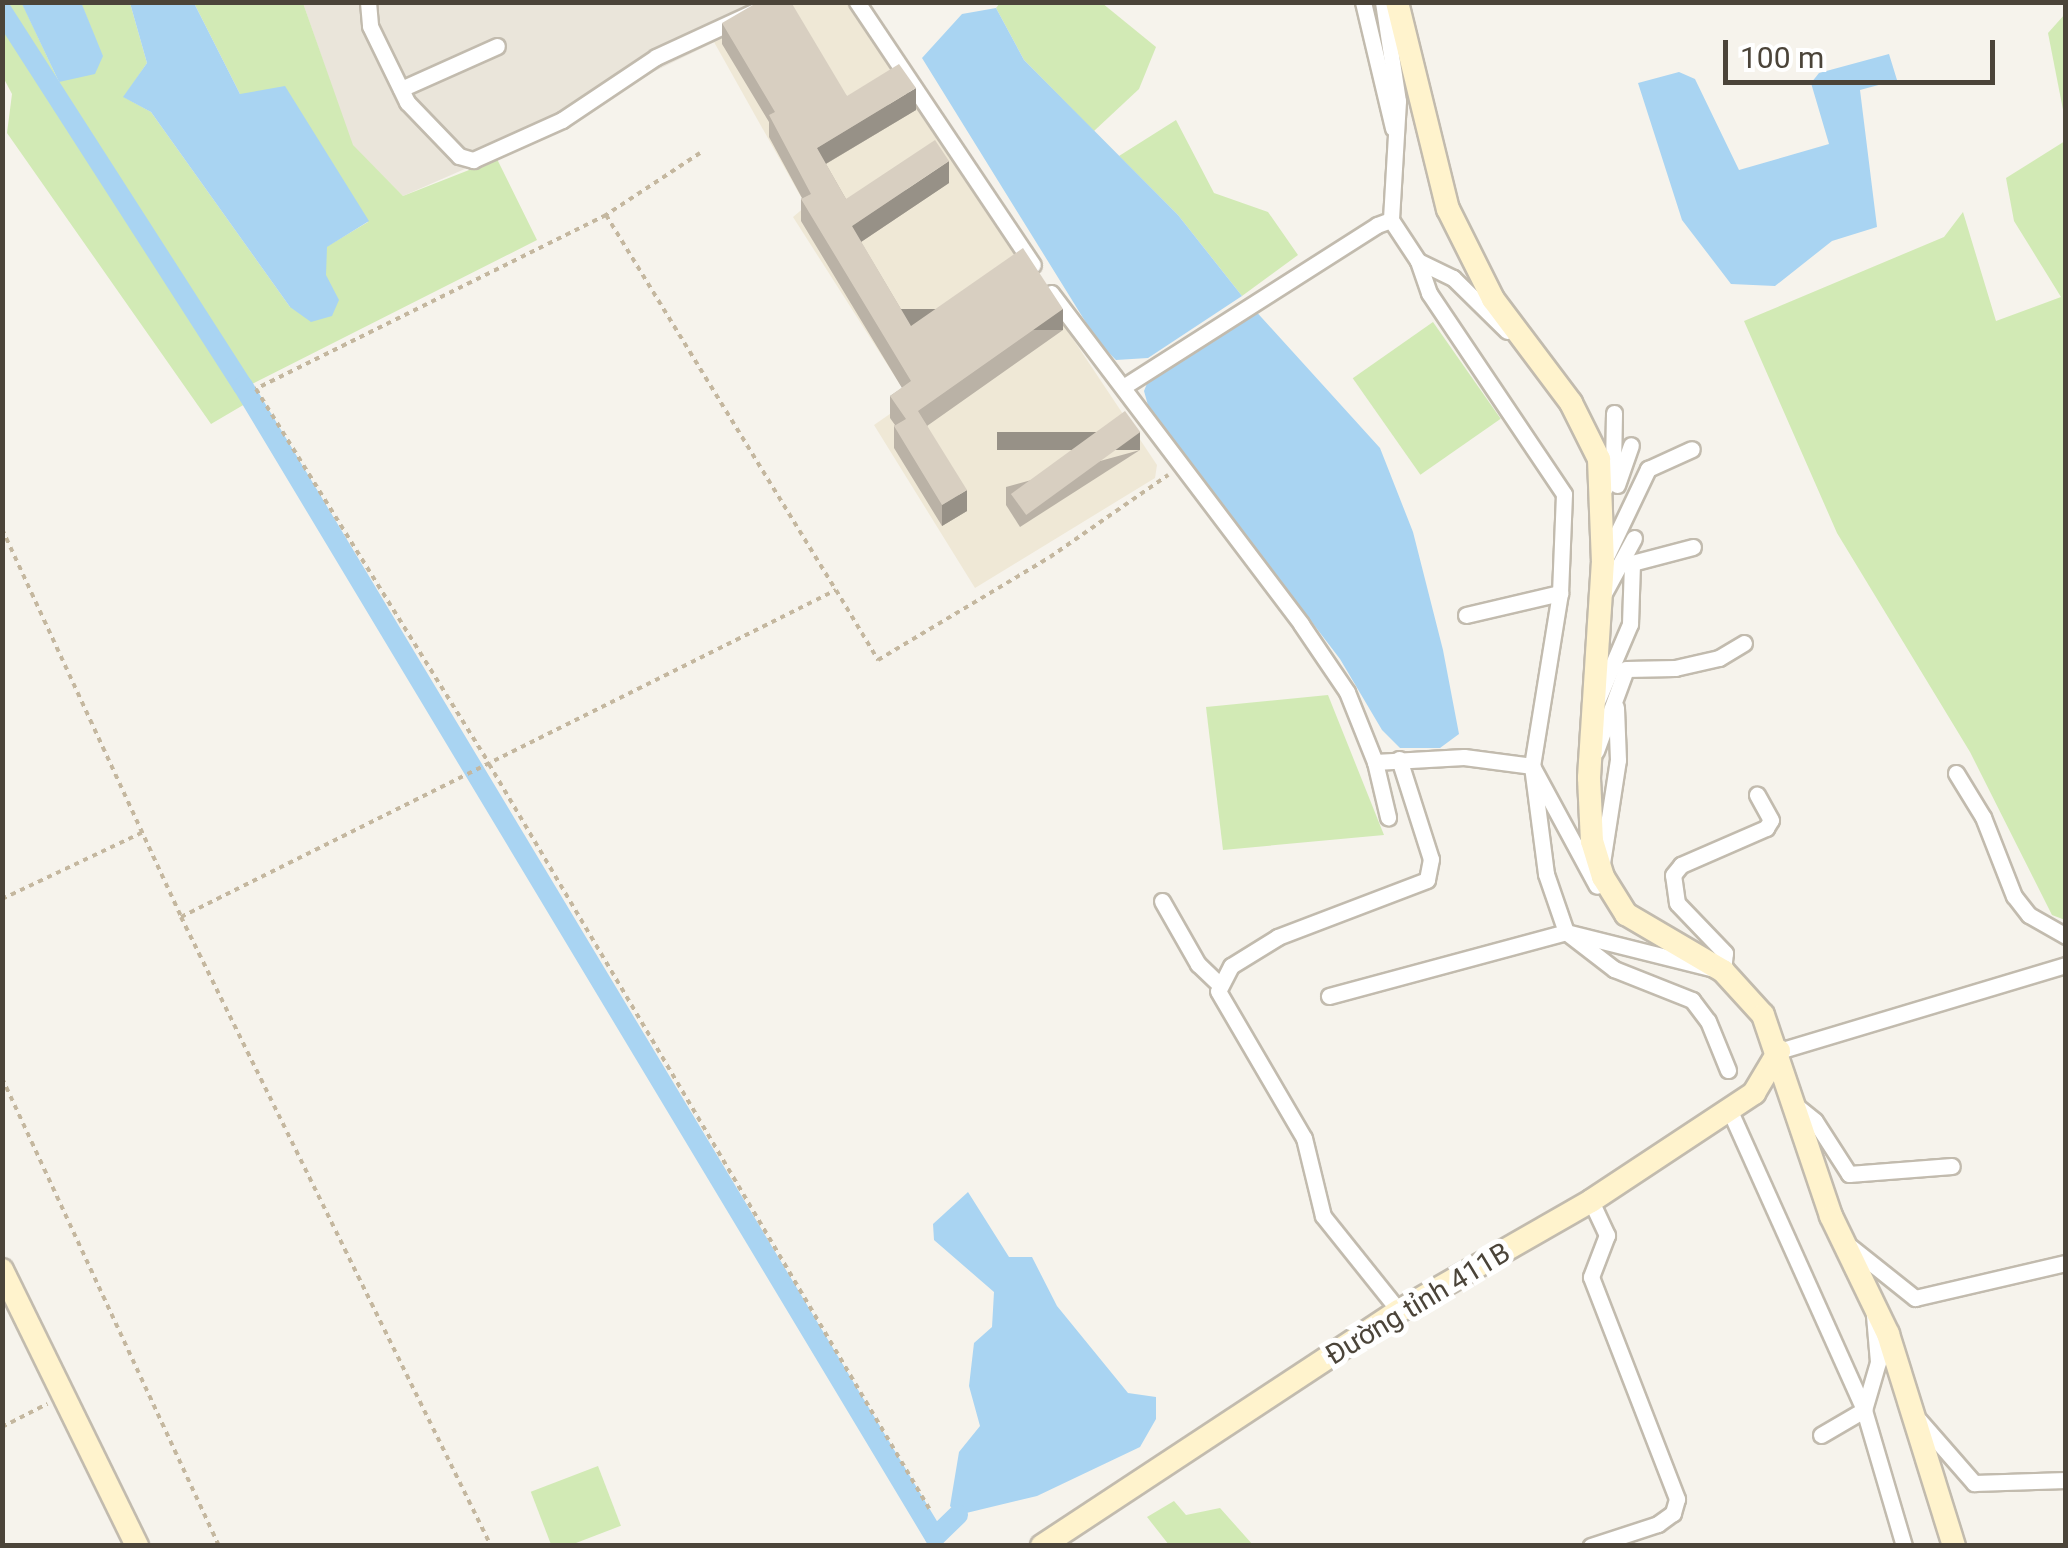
<!DOCTYPE html>
<meta charset="utf-8">
<style>
body{margin:0}
#map{position:relative;width:2068px;height:1548px;overflow:hidden;background:#f6f3ec;font-family:Roboto,sans-serif}
div>[style]{position:absolute}
.residential>*{inset:0;background:#eae5da}
.education>*{inset:0;background:#efe8d6}
.green>*{inset:0;background:#d2eab5;transform-origin:0 0}
.water>*{inset:0;background:#a9d4f2}
.canal>*{height:20px;margin:-10px;padding:0 10px;transform-origin:10px;border-radius:10px;background:#a9d4f2}
.path>*{height:4px;margin-top:-2px;transform-origin:0;background:repeating-linear-gradient(90deg,#c4b79f 0 5px,transparent 0 10px)}
.roads{filter:drop-shadow(2px 0 #c2bbae) drop-shadow(-2px 0 #c2bbae) drop-shadow(0 2px #c2bbae) drop-shadow(0 -2px #c2bbae)}
.minor>*{height:15px;margin:-7.5px;padding:0 7.5px;transform-origin:7.5px;border-radius:7.5px;background:#fff}
.secondary>*{height:22px;margin:-11px;padding:0 11px;transform-origin:11px;border-radius:11px;background:#fff3cd}
.wall>*{inset:0;background:#bab2a6}
.shaded-wall>*{inset:0;background:#979187;transform-origin:0 0}
.building>*{inset:0;background:#d8cfc1;transform-origin:0 0}
span{translate:-50% -50%;white-space:nowrap;text-align:center;line-height:1.15;-webkit-text-stroke:10px #fff;paint-order:stroke}
.street-label{font-size:28px;color:#4b4439}
.frame{position:absolute;inset:0;border:5px solid #4b4439;pointer-events:none}
.scale{position:absolute;left:1723px;top:40px;width:272px;height:45px;box-sizing:border-box;border:5px solid #4b4439;border-top:0;padding-left:12px;font-size:30px;line-height:35px;white-space:nowrap;color:#4b4439;-webkit-text-stroke:8px #fff;paint-order:stroke}
</style>
<div id="map">
<div class="residential">
<div style="clip-path:polygon(303px 3px,795px 3px,655px 71px,559px 128px,403px 196px,352px 145px)"></div>
</div>
<div class="education">
<div style="clip-path:polygon(795px 3px,849px 3px,1157px 465px,1155px 478px,975px 588px,874px 425px,910px 400px,793px 217px,806px 206px,714px 42px)"></div>
</div>
<div class="green">
<div style="clip-path:polygon(2px 3px,22px 3px,59px 82px,102px 56px,81px 3px,130px 3px,147px 63px,124px 97px,151px 112px,290px 307px,326px 275px,326px 247px,368px 222px,240px 94px,194px 3px,303px 3px,353px 145px,403px 196px,497px 159px,537px 240px,238px 391px,245px 404px,211px 424px,7px 133px,12px 94px,3px 77px)"></div>
<div style="clip-path:polygon(1000px 3px,1102px 3px,1156px 47px,1139px 89px,1094px 131px,1024px 60px,996px 8px)"></div>
<div style="clip-path:polygon(2065px 14px,2066px 15px,2065px 120px,2048px 33px)"></div>
<div style="clip-path:polygon(1176px 120px,1214px 193px,1268px 212px,1298px 255px,1242px 296px,1178px 215px,1119px 156px)"></div>
<div style="clip-path:polygon(2065px 141px,2065px 920px,2052px 915px,1970px 752px,1837px 533px,1744px 321px,1944px 237px,1963px 212px,1996px 321px,2061px 297px,2014px 221px,2006px 178px)"></div>
<div style="left:1433px;top:322px;width:118px;height:98px;rotate:55deg"></div>
<div style="clip-path:polygon(1328px 695px,1384px 835px,1223px 850px,1206px 707px)"></div>
<div style="left:598px;top:1466px;width:64px;height:72px;rotate:69deg"></div>
<div style="clip-path:polygon(1174px 1501px,1186px 1515px,1220px 1508px,1253px 1545px,1169px 1545px,1147px 1517px)"></div>
</div>
<div class="water">
<div style="clip-path:polygon(81px 2px,103px 56px,95px 74px,59px 82px,22px 4px)"></div>
<div style="clip-path:polygon(130px 3px,194px 3px,240px 94px,285px 86px,369px 221px,327px 247px,326px 275px,339px 300px,332px 316px,311px 322px,290px 307px,151px 112px,123px 97px,147px 63px)"></div>
<div style="clip-path:polygon(996px 8px,1024px 60px,1178px 215px,1242px 296px,1148px 358px,1116px 360px,1098px 342px,922px 58px,962px 14px)"></div>
<div style="clip-path:polygon(1889px 54px,1897px 80px,1860px 90px,1877px 227px,1832px 241px,1775px 286px,1731px 284px,1682px 220px,1638px 83px,1679px 72px,1695px 79px,1739px 170px,1829px 144px,1811px 83px,1819px 73px)"></div>
<div style="clip-path:polygon(1252px 307px,1380px 448px,1413px 532px,1443px 650px,1459px 734px,1440px 748px,1400px 748px,1382px 730px,1340px 659px,1149px 409px,1144px 391px,1150px 376px)"></div>
<div style="clip-path:polygon(968px 1192px,1009px 1257px,1032px 1257px,1057px 1306px,1128px 1393px,1156px 1397px,1156px 1419px,1140px 1447px,1037px 1496px,958px 1515px,950px 1506px,959px 1452px,980px 1426px,969px 1386px,974px 1343px,992px 1327px,994px 1292px,934px 1240px,933px 1224px)"></div>
</div>
<div class="canal">
<div style="left:2px;top:11px;width:446px;rotate:57.3deg"></div>
<div style="left:243px;top:386px;width:1343px;rotate:58.99deg"></div>
<div style="left:935px;top:1537px;width:32px;rotate:-44deg"></div>
</div>
<div class="path">
<div style="left:700px;top:153px;width:113px;rotate:146.6deg"></div>
<div style="left:606px;top:215px;width:391px;rotate:153.6deg"></div>
<div style="left:256px;top:389px;width:441px;rotate:58.1deg"></div>
<div style="left:489px;top:764px;width:867px;rotate:59.41deg"></div>
<div style="left:606px;top:215px;width:440px;rotate:58.5deg"></div>
<div style="left:2px;top:529px;width:427px;rotate:65.2deg"></div>
<div style="left:181px;top:917px;width:701px;rotate:63.76deg"></div>
<div style="left:2px;top:899px;width:158px;rotate:-25.4deg"></div>
<div style="left:181px;top:917px;width:732px;rotate:-26.53deg"></div>
<div style="left:836px;top:590px;width:82px;rotate:59deg"></div>
<div style="left:878px;top:660px;width:200px;rotate:-30.9deg"></div>
<div style="left:1050px;top:557px;width:144px;rotate:-34.8deg"></div>
<div style="left:2px;top:1078px;width:516px;rotate:65.12deg"></div>
<div style="left:2px;top:1427px;width:51px;rotate:-27.1deg"></div>
</div>
<div class="roads">
<div class="minor">
<div style="left:368px;top:2px;width:24px;rotate:85deg"></div>
<div style="left:370px;top:26px;width:85px;rotate:64deg"></div>
<div style="left:407px;top:102px;width:75px;rotate:46.1deg"></div>
<div style="left:459px;top:156px;width:15px;rotate:16deg"></div>
<div style="left:473px;top:160px;width:98px;rotate:-24.2deg"></div>
<div style="left:562px;top:120px;width:113px;rotate:-33.8deg"></div>
<div style="left:656px;top:57px;width:131px;rotate:-24.8deg"></div>
<div style="left:857px;top:2px;width:316px;rotate:56.2deg"></div>
<div style="left:1363px;top:2px;width:130px;rotate:76.6deg"></div>
<div style="left:1383px;top:2px;width:100px;rotate:81.4deg"></div>
<div style="left:1398px;top:101px;width:119px;rotate:93.4deg"></div>
<div style="left:401px;top:89px;width:105px;rotate:-24.1deg"></div>
<div style="left:1051px;top:293px;width:415px;rotate:52.9deg"></div>
<div style="left:1301px;top:624px;width:82px;rotate:55.9deg"></div>
<div style="left:1347px;top:692px;width:75px;rotate:68.2deg"></div>
<div style="left:1375px;top:762px;width:89px;rotate:-3.2deg"></div>
<div style="left:1464px;top:757px;width:69px;rotate:7.5deg"></div>
<div style="left:1532px;top:766px;width:109px;rotate:82.6deg"></div>
<div style="left:1546px;top:874px;width:61px;rotate:71deg"></div>
<div style="left:1566px;top:932px;width:61px;rotate:37.6deg"></div>
<div style="left:1614px;top:969px;width:84px;rotate:21.7deg"></div>
<div style="left:1692px;top:1000px;width:26px;rotate:53deg"></div>
<div style="left:1708px;top:1021px;width:53px;rotate:67.8deg"></div>
<div style="left:1507px;top:331px;width:76px;rotate:-135.5deg"></div>
<div style="left:1453px;top:278px;width:39px;rotate:-154deg"></div>
<div style="left:1418px;top:261px;width:34px;rotate:71deg"></div>
<div style="left:1429px;top:293px;width:242px;rotate:56.1deg"></div>
<div style="left:1564px;top:494px;width:99px;rotate:92.3deg"></div>
<div style="left:1560px;top:593px;width:175px;rotate:99.2deg"></div>
<div style="left:1532px;top:766px;width:136px;rotate:61.6deg"></div>
<div style="left:1123px;top:387px;width:301px;rotate:-32.5deg"></div>
<div style="left:1377px;top:225px;width:15px;rotate:-20deg"></div>
<div style="left:1391px;top:220px;width:49px;rotate:56.6deg"></div>
<div style="left:1617px;top:485px;width:42px;rotate:-70.7deg"></div>
<div style="left:1605px;top:488px;width:23px;rotate:-70deg"></div>
<div style="left:1613px;top:466px;width:53px;rotate:-88.9deg"></div>
<div style="left:1606px;top:557px;width:98px;rotate:-64.5deg"></div>
<div style="left:1648px;top:469px;width:48px;rotate:-24.4deg"></div>
<div style="left:1602px;top:597px;width:67px;rotate:-61.5deg"></div>
<div style="left:1466px;top:615px;width:97px;rotate:-13.2deg"></div>
<div style="left:1598px;top:699px;width:82px;rotate:-66.9deg"></div>
<div style="left:1630px;top:624px;width:61px;rotate:-88.1deg"></div>
<div style="left:1632px;top:563px;width:63px;rotate:-14.7deg"></div>
<div style="left:1596px;top:751px;width:87px;rotate:-69.9deg"></div>
<div style="left:1626px;top:669px;width:49px;rotate:-1.2deg"></div>
<div style="left:1675px;top:668px;width:45px;rotate:-12.8deg"></div>
<div style="left:1719px;top:658px;width:29px;rotate:-31deg"></div>
<div style="left:1399px;top:759px;width:105px;rotate:72.3deg"></div>
<div style="left:1431px;top:859px;width:21px;rotate:101deg"></div>
<div style="left:1427px;top:880px;width:160px;rotate:159.1deg"></div>
<div style="left:1278px;top:937px;width:55px;rotate:148.3deg"></div>
<div style="left:1231px;top:966px;width:28px;rotate:117deg"></div>
<div style="left:1218px;top:991px;width:170px;rotate:59.7deg"></div>
<div style="left:1304px;top:1138px;width:80px;rotate:76.3deg"></div>
<div style="left:1323px;top:1216px;width:122px;rotate:51.3deg"></div>
<div style="left:1375px;top:762px;width:57px;rotate:76.7deg"></div>
<div style="left:1956px;top:773px;width:52px;rotate:58.5deg"></div>
<div style="left:1983px;top:817px;width:85px;rotate:68.6deg"></div>
<div style="left:2014px;top:896px;width:24px;rotate:52deg"></div>
<div style="left:2029px;top:915px;width:43px;rotate:29.6deg"></div>
<div style="left:1602px;top:863px;width:104px;rotate:-81.2deg"></div>
<div style="left:1618px;top:760px;width:53px;rotate:-92.2deg"></div>
<div style="left:1162px;top:901px;width:73px;rotate:60.3deg"></div>
<div style="left:1198px;top:964px;width:28px;rotate:44deg"></div>
<div style="left:1329px;top:996px;width:245px;rotate:-15.1deg"></div>
<div style="left:1566px;top:932px;width:162px;rotate:14deg"></div>
<div style="left:1723px;top:971px;width:18px;rotate:-84deg"></div>
<div style="left:1725px;top:953px;width:69px;rotate:-133.8deg"></div>
<div style="left:1677px;top:903px;width:28px;rotate:-98deg"></div>
<div style="left:1673px;top:875px;width:13px;rotate:-51deg"></div>
<div style="left:1681px;top:865px;width:93px;rotate:-23.5deg"></div>
<div style="left:1766px;top:828px;width:9px;rotate:-58deg"></div>
<div style="left:1771px;top:820px;width:29px;rotate:-119deg"></div>
<div style="left:1779px;top:1051px;width:300px;rotate:-16.7deg"></div>
<div style="left:1793px;top:1103px;width:28px;rotate:39deg"></div>
<div style="left:1815px;top:1121px;width:63px;rotate:57.3deg"></div>
<div style="left:1849px;top:1174px;width:103px;rotate:-4.4deg"></div>
<div style="left:1729px;top:1109px;width:330px;rotate:65.8deg"></div>
<div style="left:1864px;top:1410px;width:142px;rotate:73.6deg"></div>
<div style="left:1591px;top:1201px;width:38px;rotate:65deg"></div>
<div style="left:1607px;top:1235px;width:45px;rotate:110.9deg"></div>
<div style="left:1591px;top:1277px;width:238px;rotate:68.8deg"></div>
<div style="left:1677px;top:1499px;width:15px;rotate:106deg"></div>
<div style="left:1673px;top:1513px;width:19px;rotate:144deg"></div>
<div style="left:1658px;top:1524px;width:71px;rotate:161.8deg"></div>
<div style="left:1851px;top:1247px;width:82px;rotate:38.6deg"></div>
<div style="left:1915px;top:1298px;width:155px;rotate:-13.1deg"></div>
<div style="left:1919px;top:1420px;width:84px;rotate:48.9deg"></div>
<div style="left:1974px;top:1483px;width:92px;rotate:-1.9deg"></div>
<div style="left:1821px;top:1435px;width:50px;rotate:-30.2deg"></div>
<div style="left:1864px;top:1410px;width:50px;rotate:-73.7deg"></div>
<div style="left:1878px;top:1362px;width:47px;rotate:-94.9deg"></div>
</div>
<div class="secondary">
<div style="left:1397px;top:2px;width:213px;rotate:76.2deg"></div>
<div style="left:1448px;top:209px;width:101px;rotate:63.4deg"></div>
<div style="left:1493px;top:299px;width:130px;rotate:53.1deg"></div>
<div style="left:1571px;top:403px;width:63px;rotate:63.4deg"></div>
<div style="left:1599px;top:459px;width:102px;rotate:87.8deg"></div>
<div style="left:1603px;top:561px;width:217px;rotate:93.7deg"></div>
<div style="left:1589px;top:778px;width:63px;rotate:87.3deg"></div>
<div style="left:1592px;top:841px;width:38px;rotate:73deg"></div>
<div style="left:1603px;top:877px;width:44px;rotate:58.1deg"></div>
<div style="left:1626px;top:914px;width:113px;rotate:30.4deg"></div>
<div style="left:1723px;top:971px;width:59px;rotate:47.7deg"></div>
<div style="left:1763px;top:1015px;width:212px;rotate:71.3deg"></div>
<div style="left:1831px;top:1216px;width:131px;rotate:64.2deg"></div>
<div style="left:1888px;top:1334px;width:222px;rotate:72.7deg"></div>
<div style="left:2px;top:1270px;width:307px;rotate:63.9deg"></div>
<div style="left:1042px;top:1546px;width:427px;rotate:-33.4deg"></div>
<div style="left:1399px;top:1311px;width:221px;rotate:-29.8deg"></div>
<div style="left:1591px;top:1201px;width:196px;rotate:-33.5deg"></div>
<div style="left:1754px;top:1093px;width:49px;rotate:-59.2deg"></div>
</div>
</div>
<div class="wall">
<div style="clip-path:polygon(722px 23px,847px 96px,916px 110px,826px 164px,846px 199px,949px 183px,861px 242px,911px 326px,1063px 330px,927px 426px,967px 511px,942px 526px,894px 448px,894px 426px,895px 425px,890px 418px,890px 396px,902px 388px,801px 221px,801px 199px,802px 198px,769px 137px,769px 122px,722px 44px)"></div>
<div style="clip-path:polygon(1140px 450px,1020px 527px,1006px 505px,1006px 487px)"></div>
</div>
<div class="shaded-wall">
<div style="clip-path:polygon(916px 88px,916px 110px,817px 169px,817px 148px)"></div>
<div style="clip-path:polygon(949px 161px,949px 183px,852px 248px,852px 226px)"></div>
<div style="left:1063px;top:309px;width:21px;height:177px;rotate:90deg"></div>
<div style="left:1140px;top:432px;width:18px;height:143px;rotate:90deg"></div>
<div style="clip-path:polygon(967px 490px,967px 511px,942px 526px,942px 505px)"></div>
</div>
<div class="building">
<div style="clip-path:polygon(758px 2px,791px 2px,847px 96px,899px 64px,916px 88px,817px 148px,846px 199px,935px 140px,949px 161px,852px 226px,911px 326px,1023px 248px,1063px 309px,918px 411px,967px 490px,942px 505px,894px 426px,906px 419px,890px 396px,911px 381px,801px 199px,811px 194px,769px 115px,775px 112px,722px 23px)"></div>
<div style="left:1125px;top:411px;width:26px;height:141px;rotate:54deg"></div>
</div>
<div class="street-label">
<span style="left:1418px;top:1304px;rotate:-31deg">Đường tỉnh 411B</span>
</div>
<div class="frame"></div>
<div class="scale">100 m</div>
</div>
